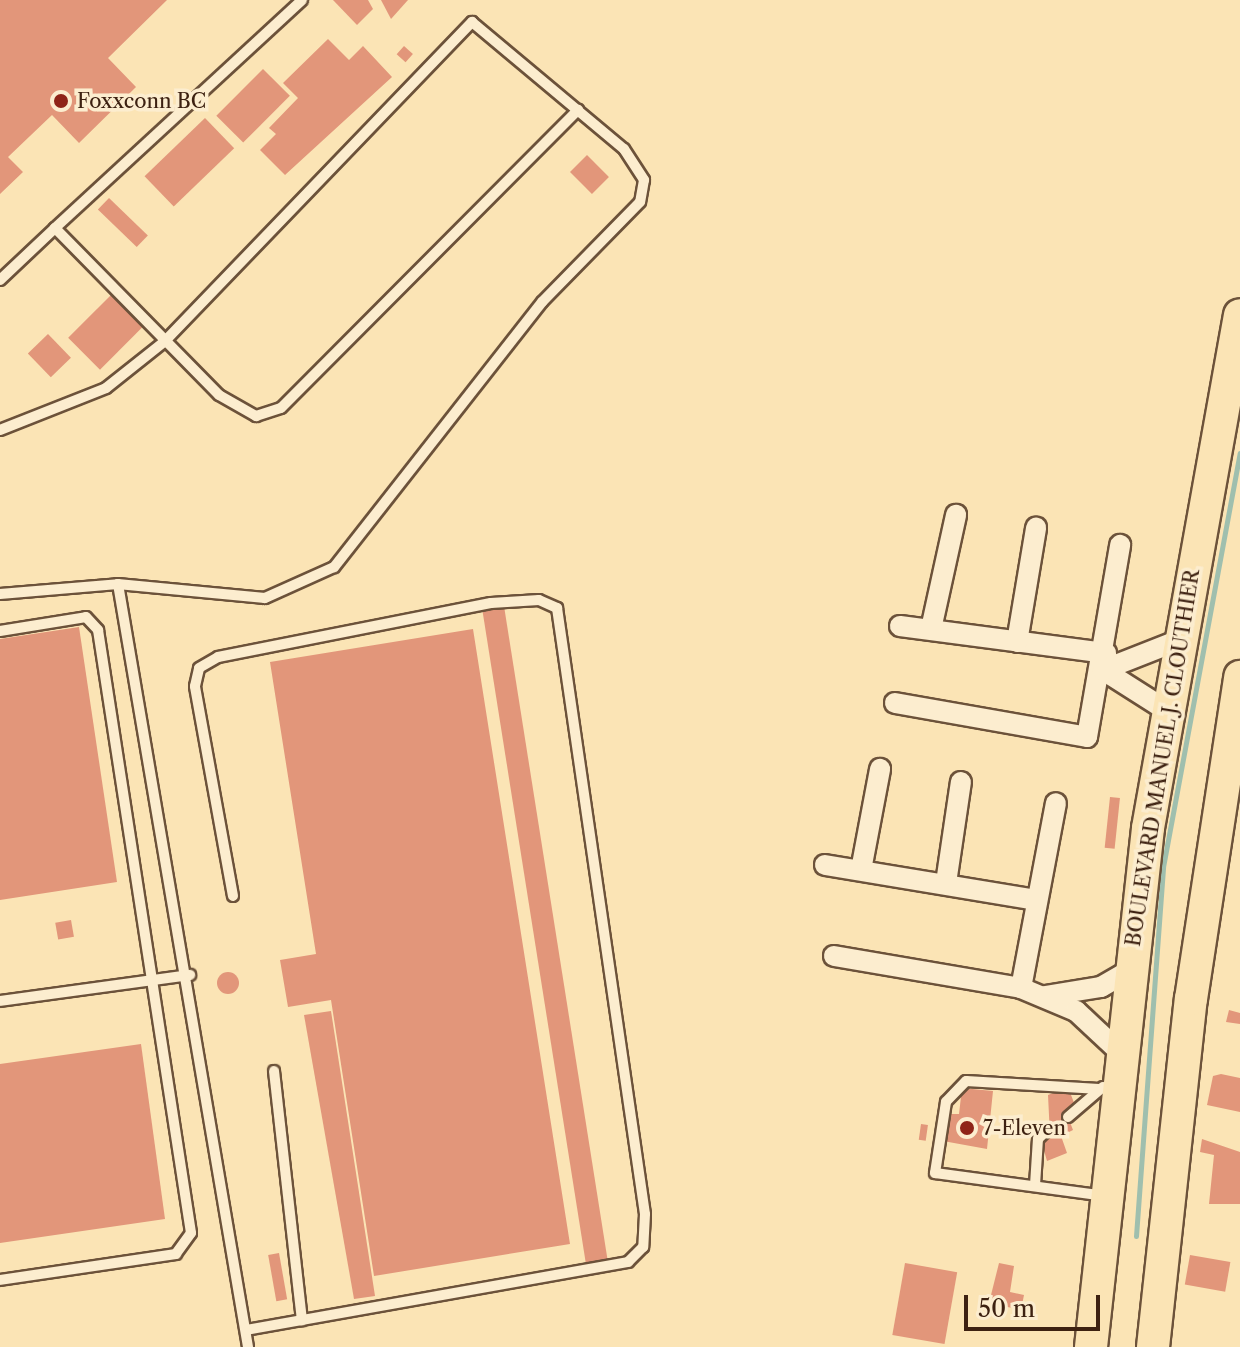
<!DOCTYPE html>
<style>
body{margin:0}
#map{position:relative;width:1240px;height:1347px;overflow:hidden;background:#fbe4b5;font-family:"Libre Caslon Text",serif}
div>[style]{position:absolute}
.stream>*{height:5px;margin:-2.5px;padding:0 2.5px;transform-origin:2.5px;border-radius:2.5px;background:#9fbfae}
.building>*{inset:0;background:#e2967a;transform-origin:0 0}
.round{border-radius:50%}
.roads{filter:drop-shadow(2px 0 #6c523a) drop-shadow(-2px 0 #6c523a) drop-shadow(0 2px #6c523a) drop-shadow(0 -2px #6c523a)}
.service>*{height:10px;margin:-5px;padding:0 5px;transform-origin:5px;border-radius:5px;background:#fcedcf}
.minor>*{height:20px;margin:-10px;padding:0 10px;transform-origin:10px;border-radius:10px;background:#fcedcf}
.primary>*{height:32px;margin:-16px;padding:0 16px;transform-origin:16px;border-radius:16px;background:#fbe4b5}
.dots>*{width:22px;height:22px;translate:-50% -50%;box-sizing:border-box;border:4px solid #fcedcf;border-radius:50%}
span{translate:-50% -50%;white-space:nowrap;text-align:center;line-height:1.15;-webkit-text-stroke:7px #fcedcf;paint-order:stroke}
.poi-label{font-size:20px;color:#3d2111}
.left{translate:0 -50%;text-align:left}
.street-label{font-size:20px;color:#3d2111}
.scale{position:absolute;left:964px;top:1295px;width:136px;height:36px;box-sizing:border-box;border:4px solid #3d2111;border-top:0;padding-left:10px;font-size:24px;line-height:28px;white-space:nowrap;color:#3d2111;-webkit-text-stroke:6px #fcedcf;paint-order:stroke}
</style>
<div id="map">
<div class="stream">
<div style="left:1136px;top:1236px;width:370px;rotate:-85.8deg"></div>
<div style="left:1163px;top:867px;width:421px;rotate:-79.5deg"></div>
</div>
<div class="building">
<div style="clip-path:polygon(0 0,167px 0,108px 58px,136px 87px,79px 143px,52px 115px,8px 157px,23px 172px,0 194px)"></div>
<div style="clip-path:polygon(333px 0,368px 0,373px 9px,357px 25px)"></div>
<div style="clip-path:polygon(381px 0,408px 0,391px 19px)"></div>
<div style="clip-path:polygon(328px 39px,349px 60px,363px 46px,392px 77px,285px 175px,260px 150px,276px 134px,269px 128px,298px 98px,283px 83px)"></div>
<div style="left:404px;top:46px;width:12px;height:11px;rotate:42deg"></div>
<div style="left:263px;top:69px;width:38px;height:66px;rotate:45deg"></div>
<div style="left:205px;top:118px;width:42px;height:84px;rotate:46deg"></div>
<div style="left:587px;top:155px;width:31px;height:24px;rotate:45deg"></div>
<div style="left:109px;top:198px;width:54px;height:16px;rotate:44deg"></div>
<div style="left:112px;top:294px;width:45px;height:62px;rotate:45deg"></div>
<div style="left:48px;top:334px;width:33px;height:28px;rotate:46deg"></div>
<div style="left:504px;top:606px;width:662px;height:22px;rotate:81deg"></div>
<div style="clip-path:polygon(79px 627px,117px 882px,0 900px,0 639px)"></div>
<div style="clip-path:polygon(473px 629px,570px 1244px,374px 1276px,331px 1000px,288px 1007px,280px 960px,316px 954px,270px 662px)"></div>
<div style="left:1110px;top:797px;width:10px;height:51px;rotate:6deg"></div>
<div style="left:71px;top:920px;width:17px;height:16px;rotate:80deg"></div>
<div class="round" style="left:217px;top:972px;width:22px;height:22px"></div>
<div style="clip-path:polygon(1229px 1010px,1240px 1013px,1240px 1024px,1226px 1022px)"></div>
<div style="clip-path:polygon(331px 1011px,375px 1296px,354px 1299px,304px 1015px)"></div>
<div style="clip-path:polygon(141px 1044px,165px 1219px,0 1243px,0 1064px)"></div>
<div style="clip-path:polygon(1221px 1074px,1240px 1078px,1240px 1112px,1207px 1105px,1213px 1076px)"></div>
<div style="clip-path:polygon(1068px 1087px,1076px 1108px,1066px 1112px,1073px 1130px,1061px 1136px,1067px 1153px,1047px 1161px,1041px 1140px,1050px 1136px,1048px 1095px)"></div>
<div style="clip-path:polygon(962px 1088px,993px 1091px,987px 1149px,943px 1141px,947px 1114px,959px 1114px)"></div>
<div style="left:921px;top:1124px;width:7px;height:16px;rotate:8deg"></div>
<div style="clip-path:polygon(1202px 1139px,1240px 1152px,1240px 1204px,1209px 1204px,1214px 1155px,1200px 1152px)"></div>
<div style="left:279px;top:1253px;width:47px;height:11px;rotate:80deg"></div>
<div style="left:1190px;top:1255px;width:41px;height:30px;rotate:10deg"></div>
<div style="left:905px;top:1263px;width:53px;height:73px;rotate:10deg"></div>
<div style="clip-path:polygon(999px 1263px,1014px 1266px,1010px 1292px,1024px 1295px,1021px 1310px,989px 1303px)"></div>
</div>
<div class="roads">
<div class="service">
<div style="left:55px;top:228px;width:336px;rotate:-42.7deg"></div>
<div style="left:0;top:280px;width:76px;rotate:-43.4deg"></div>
<div style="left:55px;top:228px;width:234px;rotate:45.5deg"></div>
<div style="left:219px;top:395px;width:43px;rotate:29.6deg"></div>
<div style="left:256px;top:416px;width:26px;rotate:-18deg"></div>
<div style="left:281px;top:408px;width:421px;rotate:-45.1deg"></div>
<div style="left:0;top:430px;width:114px;rotate:-21.6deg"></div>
<div style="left:106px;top:388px;width:75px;rotate:-38.5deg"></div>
<div style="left:165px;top:341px;width:443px;rotate:-46.1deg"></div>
<div style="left:472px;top:22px;width:198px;rotate:39.9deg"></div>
<div style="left:624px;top:149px;width:37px;rotate:57deg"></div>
<div style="left:644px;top:180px;width:22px;rotate:100deg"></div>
<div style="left:640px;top:202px;width:140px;rotate:134.4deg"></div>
<div style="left:542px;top:302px;width:337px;rotate:128.1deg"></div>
<div style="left:334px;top:567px;width:76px;rotate:155.8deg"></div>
<div style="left:265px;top:598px;width:148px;rotate:-174.6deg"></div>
<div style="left:0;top:594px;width:118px;rotate:-4.8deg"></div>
<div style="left:118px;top:584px;width:774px;rotate:80.33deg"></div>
<div style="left:0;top:631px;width:87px;rotate:-9.2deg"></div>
<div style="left:86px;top:617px;width:18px;rotate:47deg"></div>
<div style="left:98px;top:630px;width:610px;rotate:81.23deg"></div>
<div style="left:191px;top:1233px;width:26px;rotate:126deg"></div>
<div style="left:176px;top:1254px;width:178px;rotate:171.6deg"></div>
<div style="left:233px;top:896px;width:213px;rotate:-100.3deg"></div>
<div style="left:195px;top:686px;width:18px;rotate:-77deg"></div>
<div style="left:199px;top:668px;width:22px;rotate:-30deg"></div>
<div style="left:218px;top:657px;width:278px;rotate:-11.2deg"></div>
<div style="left:491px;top:603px;width:48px;rotate:-3.6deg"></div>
<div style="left:539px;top:600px;width:20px;rotate:24deg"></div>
<div style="left:557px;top:608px;width:612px;rotate:81.74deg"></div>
<div style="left:645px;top:1214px;width:33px;rotate:93deg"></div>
<div style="left:643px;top:1247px;width:21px;rotate:135deg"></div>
<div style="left:628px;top:1262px;width:388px;rotate:169.9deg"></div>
<div style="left:0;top:1001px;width:192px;rotate:-7.8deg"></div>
<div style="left:274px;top:1071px;width:251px;rotate:83.6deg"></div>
<div style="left:1099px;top:1089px;width:133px;rotate:-176.6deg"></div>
<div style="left:966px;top:1081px;width:29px;rotate:134deg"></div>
<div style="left:946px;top:1102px;width:72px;rotate:98.8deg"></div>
<div style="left:935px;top:1173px;width:172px;rotate:7.7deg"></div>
<div style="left:1068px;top:1117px;width:46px;rotate:-40.6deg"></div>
<div style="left:1035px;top:1185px;width:46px;rotate:-86.3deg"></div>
<div style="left:1038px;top:1139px;width:14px;rotate:-45deg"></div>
</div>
<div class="minor">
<div style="left:900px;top:626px;width:208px;rotate:7.5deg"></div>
<div style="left:931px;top:629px;width:117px;rotate:-77.6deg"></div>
<div style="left:1017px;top:642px;width:116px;rotate:-80.5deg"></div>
<div style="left:895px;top:703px;width:195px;rotate:10deg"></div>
<div style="left:1087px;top:737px;width:195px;rotate:-80.2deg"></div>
<div style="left:1166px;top:710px;width:75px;rotate:-147.6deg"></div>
<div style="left:1103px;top:670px;width:82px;rotate:-21.5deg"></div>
<div style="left:825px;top:865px;width:215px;rotate:9.4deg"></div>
<div style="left:861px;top:870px;width:103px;rotate:-79.3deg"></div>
<div style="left:946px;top:883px;width:102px;rotate:-81.6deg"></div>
<div style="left:834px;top:956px;width:190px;rotate:9.7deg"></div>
<div style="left:1021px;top:988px;width:60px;rotate:22.7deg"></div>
<div style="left:1076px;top:1011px;width:64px;rotate:43.1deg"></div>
<div style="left:1021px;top:988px;width:188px;rotate:-79.3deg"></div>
<div style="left:1045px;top:996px;width:57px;rotate:-9.1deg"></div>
<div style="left:1101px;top:987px;width:34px;rotate:-30deg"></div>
</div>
<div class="primary">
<div style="left:1091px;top:1347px;width:522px;rotate:-83.73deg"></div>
<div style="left:1148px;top:828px;width:521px;rotate:-79.83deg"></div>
<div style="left:1153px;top:1347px;width:350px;rotate:-83.8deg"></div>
<div style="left:1191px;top:999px;width:326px;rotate:-81.3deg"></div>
</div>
</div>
<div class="dots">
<div style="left:61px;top:101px;background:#8f2418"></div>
<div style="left:967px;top:1128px;background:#8f2418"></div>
</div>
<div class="poi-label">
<span class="left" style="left:77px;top:101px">Foxxconn BC</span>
<span class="left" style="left:983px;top:1128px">7-Eleven</span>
</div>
<div class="street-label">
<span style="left:1163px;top:758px;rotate:-81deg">BOULEVARD MANUEL J. CLOUTHIER</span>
</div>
<div class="scale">50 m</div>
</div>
